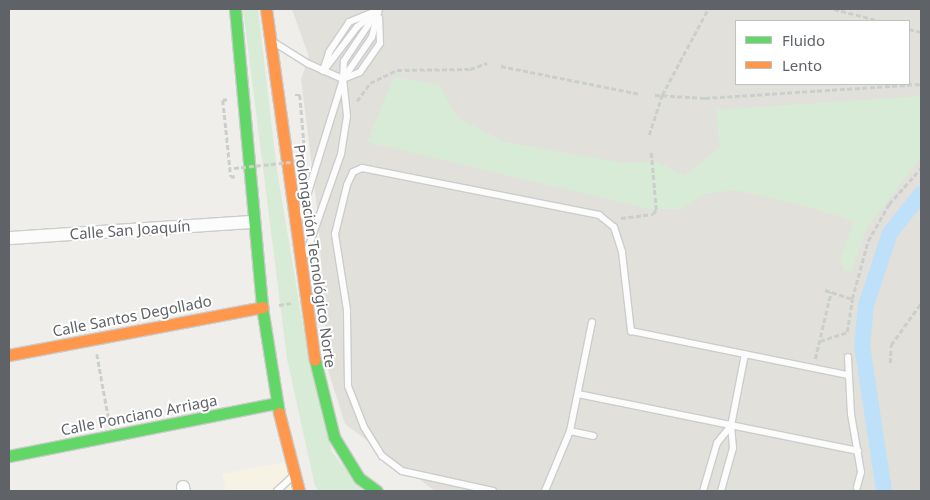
<!DOCTYPE html>
<meta charset="utf-8">
<style>
body{margin:0}
#map{position:relative;width:930px;height:500px;overflow:hidden;background:#efeeea;font-family:"Noto Sans",sans-serif}
div>[style]{position:absolute}
.commercial>*{inset:0;background:#f7f3e4}
.education>*{inset:0;background:#e2e0da}
.green>*{inset:0;background:#d8ebd6}
.canal>*{height:16px;margin:-8px;padding:0 8px;transform-origin:8px;border-radius:8px;background:#bfe0f9}
.path>*{height:2.5px;margin-top:-1.25px;transform-origin:0;background:repeating-linear-gradient(90deg,#cacfcc 0 5px,transparent 0 7.5px)}
.roads{filter:drop-shadow(1px 0 #cbcccc) drop-shadow(-1px 0 #cbcccc) drop-shadow(0 1px #cbcccc) drop-shadow(0 -1px #cbcccc)}
.lane>*{height:6px;margin:-3px;padding:0 3px;transform-origin:3px;border-radius:3px;background:#fdfcfc}
.street>*{height:12px;margin:-6px;padding:0 6px;transform-origin:6px;border-radius:6px;background:#fdfcfc}
.fast>*{height:11px;margin:-5.5px;padding:0 5.5px;transform-origin:5.5px;border-radius:5.5px;background:#63d668}
.slow>*{height:11px;margin:-5.5px;padding:0 5.5px;transform-origin:5.5px;border-radius:5.5px;background:#ff974d}
.path-bridge>*{height:2.5px;margin-top:-1.25px;transform-origin:0;background:repeating-linear-gradient(90deg,#cacfcc 0 5px,transparent 0 7.5px)}
span{translate:-50% -50%;white-space:nowrap;text-align:center;line-height:1.15;-webkit-text-stroke:4px #fff;paint-order:stroke}
.street-label{font-size:15px;color:#5f6368}
.frame{position:absolute;inset:0;border:10px solid #5f6368;pointer-events:none}
.legend{position:absolute;left:735px;top:20px;width:175px;height:65px;box-sizing:border-box;background:#fff;border:1px solid #bfc1c3;margin:0;padding:6px 9px;list-style:none;font-size:15px;color:#5f6368}
.legend li{display:flex;align-items:center;gap:10px;height:25px}
.legend b{width:25px;border:1px solid #bfc1c3}
</style>
<div id="map">
<div class="commercial">
<div style="clip-path:polygon(290px 461px,299px 491px,226px 491px,222px 474px)"></div>
</div>
<div class="education">
<div style="clip-path:polygon(evenodd,292px 9px,921px 9px,921px 491px,435px 491px,345px 424px,328px 370px,318px 216px,301px 79px,309px 57px,292px 9px,736px 21px,909px 21px,909px 84px,736px 84px,736px 21px)"></div>
</div>
<div class="green">
<div style="clip-path:polygon(243px 9px,258px 9px,277px 171px,304px 331px,332px 452px,363px 491px,319px 491px,315px 486px,287px 359px)"></div>
<div style="clip-path:polygon(394px 77px,439px 85px,458px 118px,504px 142px,624px 163px,658px 162px,684px 176px,720px 147px,716px 110px,921px 96px,921px 157px,866px 229px,852px 271px,844px 270px,840px 258px,854px 221px,808px 207px,735px 190px,705px 194px,681px 209px,649px 209px,367px 142px)"></div>
</div>
<div class="canal">
<div style="left:884px;top:491px;width:147px;rotate:-98.6deg"></div>
<div style="left:862px;top:346px;width:41px;rotate:-84.4deg"></div>
<div style="left:866px;top:305px;width:76px;rotate:-71.6deg"></div>
<div style="left:890px;top:233px;width:50px;rotate:-51.5deg"></div>
</div>
<div class="path">
<div style="left:834px;top:9px;width:49px;rotate:14.3deg"></div>
<div style="left:909px;top:29px;width:12px;rotate:14deg"></div>
<div style="left:501px;top:66px;width:142px;rotate:11.4deg"></div>
<div style="left:295px;top:95px;width:5px"></div>
<div style="left:300px;top:95px;width:59px;rotate:85.2deg"></div>
<div style="left:655px;top:95px;width:50px;rotate:3.4deg"></div>
<div style="left:705px;top:98px;width:216px;rotate:-3.7deg"></div>
<div style="left:227px;top:100px;width:4px;rotate:180deg"></div>
<div style="left:223px;top:100px;width:77px;rotate:84.1deg"></div>
<div style="left:231px;top:177px;width:4px;rotate:-14deg"></div>
<div style="left:357px;top:101px;width:22px;rotate:-54deg"></div>
<div style="left:370px;top:83px;width:30px;rotate:-26deg"></div>
<div style="left:397px;top:70px;width:73px;rotate:-0.8deg"></div>
<div style="left:470px;top:69px;width:18px;rotate:-19deg"></div>
<div style="left:649px;top:135px;width:42px;rotate:-72deg"></div>
<div style="left:662px;top:95px;width:98px;rotate:-61.9deg"></div>
<div style="left:621px;top:218px;width:32px;rotate:-7deg"></div>
<div style="left:653px;top:214px;width:5px;rotate:-53deg"></div>
<div style="left:656px;top:210px;width:58px;rotate:-94.9deg"></div>
<div style="left:825px;top:290px;width:28px;rotate:18deg"></div>
<div style="left:852px;top:299px;width:60px;rotate:-74.6deg"></div>
<div style="left:868px;top:241px;width:43px;rotate:-60.4deg"></div>
<div style="left:889px;top:204px;width:48px;rotate:-48.4deg"></div>
<div style="left:279px;top:305px;width:12px;rotate:-9deg"></div>
<div style="left:820px;top:341px;width:28px;rotate:-18deg"></div>
<div style="left:847px;top:332px;width:33px;rotate:-81deg"></div>
<div style="left:97px;top:354px;width:67px;rotate:79.7deg"></div>
<div style="left:815px;top:359px;width:69px;rotate:-76.6deg"></div>
<div style="left:890px;top:363px;width:18px;rotate:-87deg"></div>
<div style="left:891px;top:345px;width:52px;rotate:-54.5deg"></div>
</div>
<div class="roads">
<div class="lane">
<div style="left:275px;top:43px;width:40px;rotate:32deg"></div>
<div style="left:309px;top:64px;width:37px;rotate:24deg"></div>
<div style="left:343px;top:79px;width:18px;rotate:-22deg"></div>
<div style="left:360px;top:72px;width:35px;rotate:-55deg"></div>
<div style="left:380px;top:43px;width:25px;rotate:-92deg"></div>
<div style="left:325px;top:69px;width:53px;rotate:-52.7deg"></div>
<div style="left:357px;top:27px;width:19px;rotate:-39deg"></div>
<div style="left:323px;top:71px;width:20px;rotate:-72deg"></div>
<div style="left:329px;top:52px;width:36px;rotate:-56deg"></div>
<div style="left:349px;top:22px;width:31px;rotate:-22deg"></div>
<div style="left:301px;top:215px;width:142px;rotate:-72.8deg"></div>
<div style="left:343px;top:79px;width:18px;rotate:-87deg"></div>
<div style="left:344px;top:61px;width:55px;rotate:-56deg"></div>
<div style="left:306px;top:254px;width:106px;rotate:-70.7deg"></div>
<div style="left:341px;top:154px;width:38px;rotate:-81deg"></div>
<div style="left:347px;top:116px;width:37px;rotate:-96deg"></div>
<div style="left:343px;top:79px;width:51px;rotate:-55.4deg"></div>
<div style="left:372px;top:37px;width:29px;rotate:-76deg"></div>
<div style="left:848px;top:357px;width:57px;rotate:87deg"></div>
<div style="left:851px;top:414px;width:59px;rotate:80.2deg"></div>
<div style="left:861px;top:472px;width:16px;rotate:105deg"></div>
<div style="left:578px;top:394px;width:286px;rotate:11.5deg"></div>
<div style="left:570px;top:431px;width:24px;rotate:12deg"></div>
<div style="left:277px;top:491px;width:21px;rotate:-43deg"></div>
<div style="left:493px;top:491px;width:93px;rotate:-167.6deg"></div>
<div style="left:402px;top:471px;width:25px;rotate:-143deg"></div>
<div style="left:382px;top:456px;width:34px;rotate:-122deg"></div>
<div style="left:364px;top:427px;width:44px;rotate:-111.3deg"></div>
<div style="left:348px;top:386px;width:76px;rotate:-90.8deg"></div>
<div style="left:347px;top:310px;width:77px;rotate:-99deg"></div>
<div style="left:335px;top:234px;width:50px;rotate:-76.2deg"></div>
<div style="left:347px;top:185px;width:14px;rotate:-65deg"></div>
<div style="left:353px;top:172px;width:10px;rotate:-24deg"></div>
<div style="left:362px;top:168px;width:242px;rotate:11.2deg"></div>
<div style="left:599px;top:215px;width:19px;rotate:39deg"></div>
<div style="left:614px;top:227px;width:26px;rotate:72deg"></div>
<div style="left:622px;top:252px;width:80px;rotate:83.5deg"></div>
<div style="left:631px;top:331px;width:221px;rotate:11.5deg"></div>
<div style="left:545px;top:491px;width:65px;rotate:-67.4deg"></div>
<div style="left:570px;top:431px;width:111px;rotate:-78.6deg"></div>
<div style="left:703px;top:491px;width:50px;rotate:-73.7deg"></div>
<div style="left:717px;top:443px;width:22px;rotate:-51deg"></div>
<div style="left:721px;top:491px;width:45px;rotate:-74.4deg"></div>
<div style="left:733px;top:448px;width:22px;rotate:-95deg"></div>
<div style="left:731px;top:426px;width:73px;rotate:-79deg"></div>
</div>
<div class="street">
<div style="left:9px;top:238px;width:244px;rotate:-3.8deg"></div>
<div style="left:183px;top:487px;width:4px;rotate:76deg"></div>
</div>
<div class="fast">
<div style="left:235px;top:9px;width:299px;rotate:84.8deg"></div>
<div style="left:262px;top:307px;width:107px;rotate:80.9deg"></div>
<div style="left:315px;top:360px;width:79px;rotate:76.1deg"></div>
<div style="left:334px;top:437px;width:48px;rotate:58.6deg"></div>
<div style="left:359px;top:478px;width:22px;rotate:36deg"></div>
<div style="left:9px;top:456px;width:272px;rotate:-11.2deg"></div>
</div>
<div class="slow">
<div style="left:266px;top:9px;width:354px;rotate:82.1deg"></div>
<div style="left:9px;top:355px;width:258px;rotate:-10.7deg"></div>
<div style="left:279px;top:413px;width:81px;rotate:75.6deg"></div>
</div>
</div>
<div class="path-bridge">
<div style="left:234px;top:168px;width:66px;rotate:-6.1deg"></div>
</div>
<div class="street-label">
<span style="left:130px;top:230px;rotate:-4deg">Calle San Joaquín</span>
<span style="left:315px;top:256px;rotate:82deg">Prolongación Tecnológico Norte</span>
<span style="left:132px;top:316px;rotate:-11deg">Calle Santos Degollado</span>
<span style="left:139px;top:415px;rotate:-11deg">Calle Ponciano Arriaga</span>
</div>
<div class="frame"></div>
<ul class="legend">
<li><b style="height:6px;background:#63d668"></b>Fluido</li>
<li><b style="height:6px;background:#ff974d"></b>Lento</li>
</ul>
</div>
